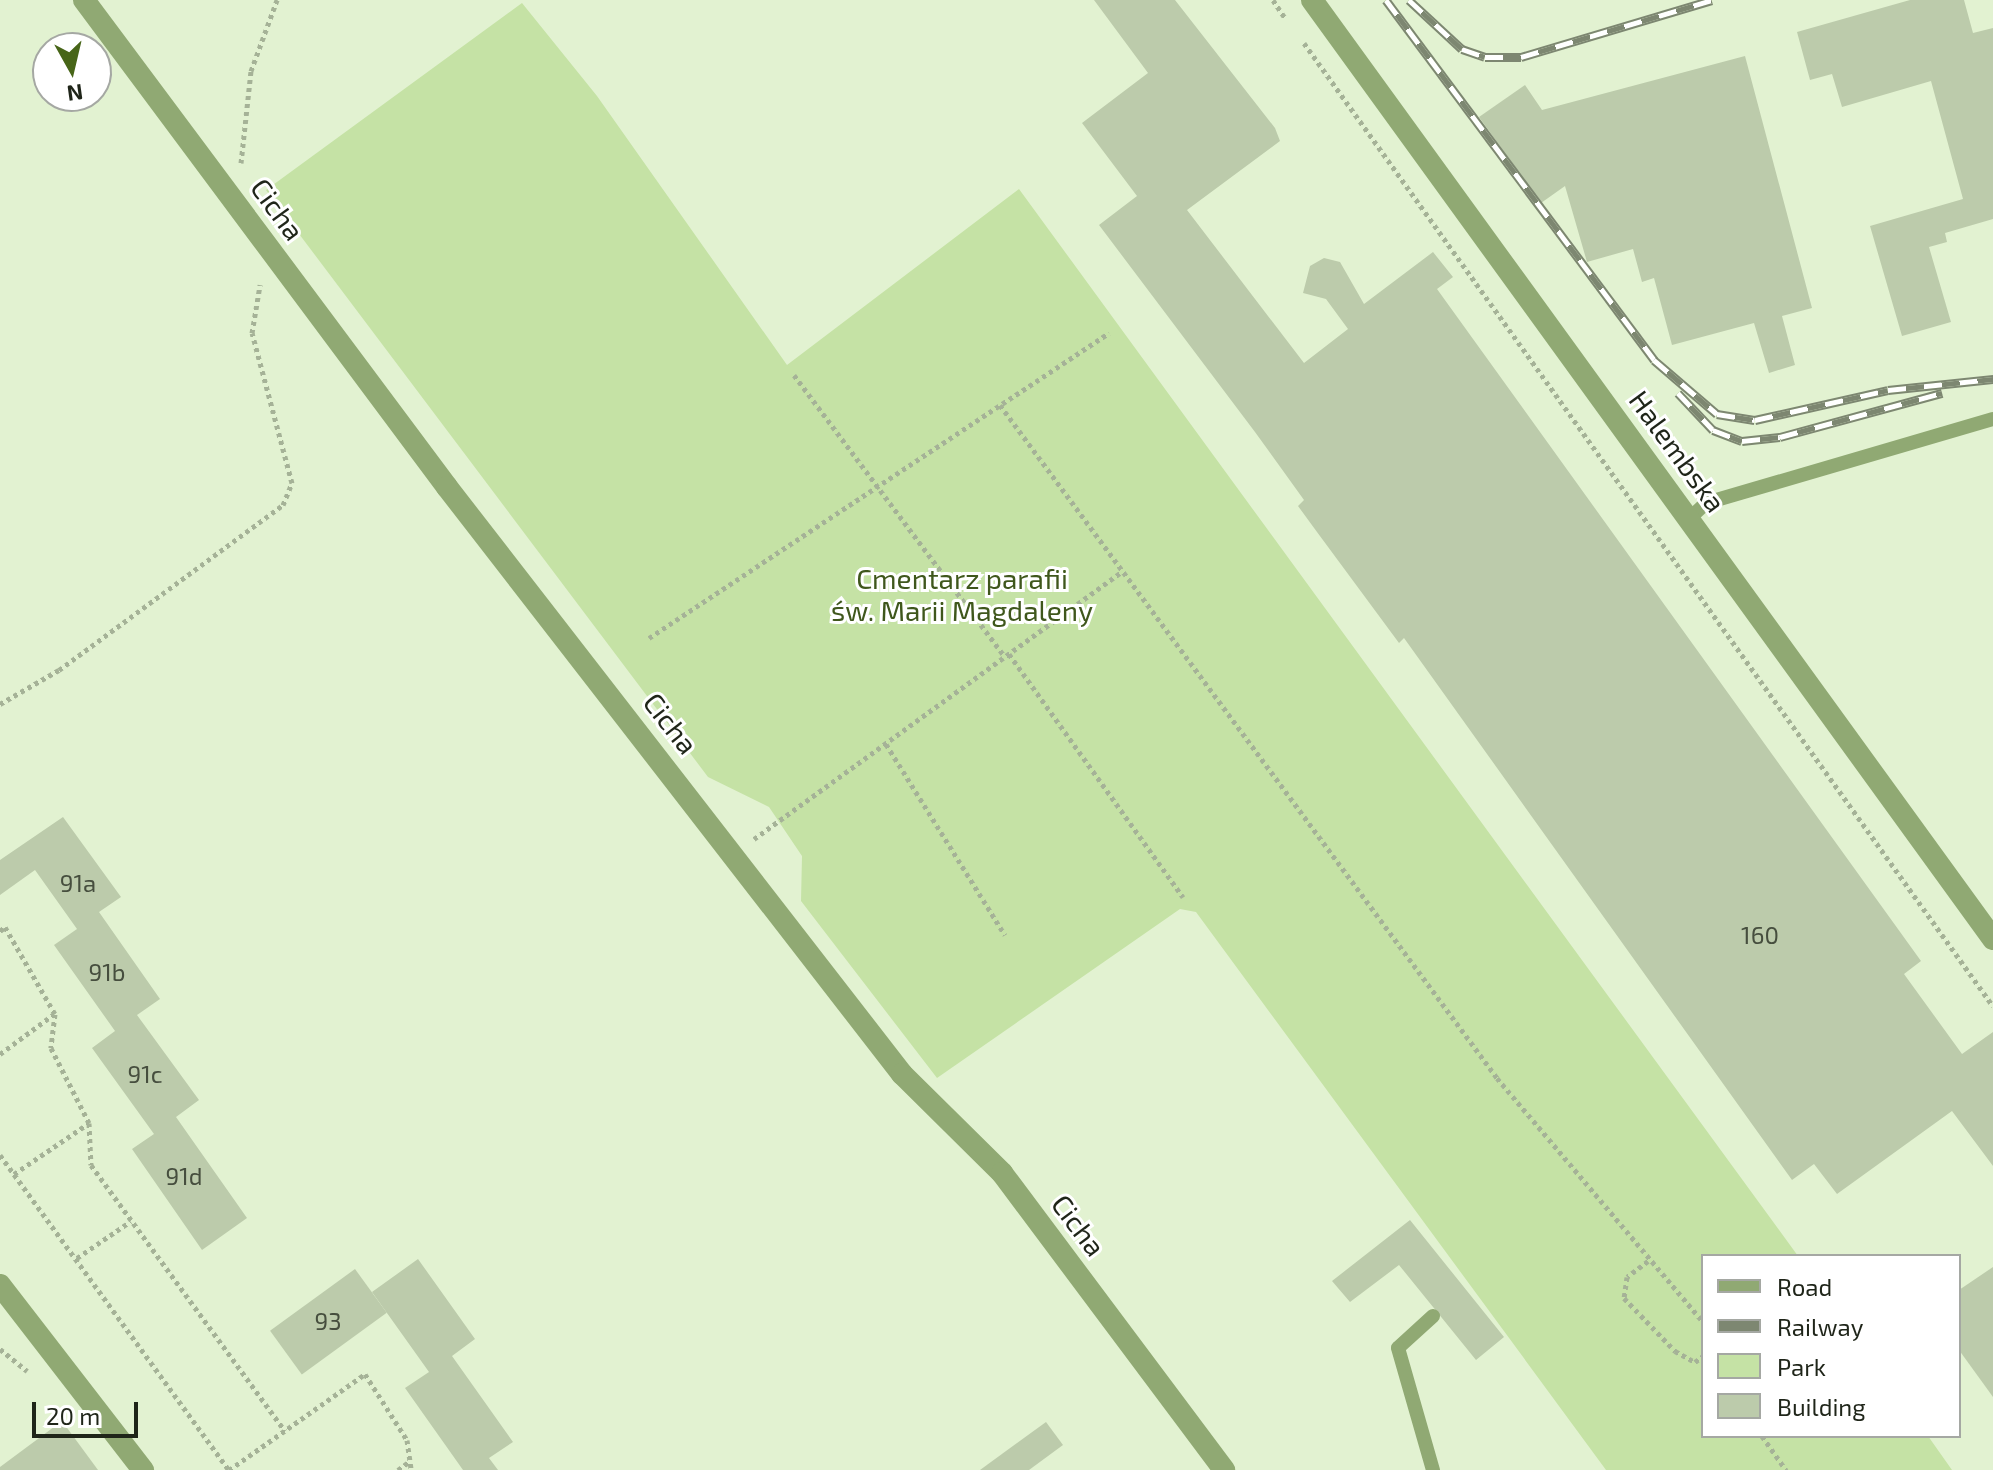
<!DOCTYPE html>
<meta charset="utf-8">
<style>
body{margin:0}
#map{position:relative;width:1993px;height:1470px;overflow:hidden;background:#e2f2d1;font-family:"Exo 2",sans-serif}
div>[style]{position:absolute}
.green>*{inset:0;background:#c5e2a5}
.building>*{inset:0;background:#bccbab;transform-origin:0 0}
.path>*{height:5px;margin-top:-2.5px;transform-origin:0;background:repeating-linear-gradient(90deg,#a5b297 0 4px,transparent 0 8px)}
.service>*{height:14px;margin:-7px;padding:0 7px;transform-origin:7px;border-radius:7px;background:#90a973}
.minor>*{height:22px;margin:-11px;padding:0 11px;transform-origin:11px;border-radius:11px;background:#90a973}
.tertiary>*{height:22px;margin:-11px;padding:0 11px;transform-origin:11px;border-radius:11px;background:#90a973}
.rail>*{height:9px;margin-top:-4.5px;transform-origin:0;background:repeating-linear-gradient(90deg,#fff 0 18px,#7d8771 0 36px);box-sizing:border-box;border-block:2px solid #7d8771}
span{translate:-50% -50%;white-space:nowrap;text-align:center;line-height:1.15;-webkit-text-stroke:6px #fff;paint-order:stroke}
.number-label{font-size:24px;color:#464e3e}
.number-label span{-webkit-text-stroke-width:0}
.street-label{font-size:28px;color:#1f2519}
.park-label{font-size:28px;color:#3f571c}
.legend{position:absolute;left:1701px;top:1254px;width:260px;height:184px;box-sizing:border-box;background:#fff;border:2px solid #a5a8a3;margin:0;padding:10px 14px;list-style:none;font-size:24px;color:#1f2519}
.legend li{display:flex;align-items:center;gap:16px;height:40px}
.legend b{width:40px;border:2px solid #a5a8a3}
.north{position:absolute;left:32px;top:32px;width:80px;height:80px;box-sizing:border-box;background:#fff;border:2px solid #a5a8a3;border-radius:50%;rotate:172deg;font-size:22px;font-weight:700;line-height:32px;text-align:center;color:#1f2519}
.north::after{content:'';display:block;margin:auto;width:28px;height:36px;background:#476518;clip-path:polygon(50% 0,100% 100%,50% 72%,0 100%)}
.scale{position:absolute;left:32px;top:1402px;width:106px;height:36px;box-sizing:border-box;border:4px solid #1f2519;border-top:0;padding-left:10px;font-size:24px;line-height:28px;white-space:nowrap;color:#1f2519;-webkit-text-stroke:6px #fff;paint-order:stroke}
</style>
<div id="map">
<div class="green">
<div style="clip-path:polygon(522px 3px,597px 96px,787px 365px,1019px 189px,1798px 1256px,1703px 1256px,1703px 1436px,1928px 1436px,1952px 1470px,1606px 1470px,1196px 912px,1180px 909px,937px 1078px,801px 901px,802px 856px,769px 807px,708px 777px,266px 190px)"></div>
</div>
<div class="building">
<div style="clip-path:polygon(1094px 0,1175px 0,1275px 128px,1280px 141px,1187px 210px,1304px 363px,1348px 329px,1326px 299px,1303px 293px,1310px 266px,1324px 258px,1340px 262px,1364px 304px,1433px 252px,1453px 277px,1437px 289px,1921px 961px,1904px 974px,1962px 1054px,1993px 1032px,1993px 1166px,1952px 1111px,1837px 1194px,1814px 1164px,1792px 1180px,1404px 638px,1399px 643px,1317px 532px,1298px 506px,1304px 500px,1255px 432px,1099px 225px,1137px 196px,1082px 123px,1148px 73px)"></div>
<div style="clip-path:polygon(1910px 0,1964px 0,1973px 33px,1993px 28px,1993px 219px,1945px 233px,1947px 242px,1929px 247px,1951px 322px,1902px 336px,1870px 226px,1963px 199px,1931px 81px,1842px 107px,1832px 74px,1810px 80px,1797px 32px)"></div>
<div style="clip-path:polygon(1745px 56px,1812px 308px,1782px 316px,1795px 365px,1769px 373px,1754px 323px,1672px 345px,1654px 278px,1642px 282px,1633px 249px,1587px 262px,1565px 186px,1541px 203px,1479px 117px,1525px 85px,1542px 110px)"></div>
<div style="clip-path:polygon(63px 817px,121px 897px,99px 912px,160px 999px,137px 1015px,199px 1100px,176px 1117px,247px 1218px,202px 1250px,132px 1149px,154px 1134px,92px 1048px,115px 1031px,54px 945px,77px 929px,35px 870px,0 895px,0 860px)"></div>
<div style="clip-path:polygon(1410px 1220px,1504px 1337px,1476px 1360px,1399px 1265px,1350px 1302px,1332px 1281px)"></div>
<div style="clip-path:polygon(418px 1259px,475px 1339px,452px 1356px,513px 1442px,489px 1458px,498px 1470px,463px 1470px,405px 1388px,429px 1372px,372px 1292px)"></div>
<div style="clip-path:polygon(1993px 1267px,1993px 1397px,1959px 1350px,1959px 1290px)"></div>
<div style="left:355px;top:1269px;width:54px;height:105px;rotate:54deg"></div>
<div style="clip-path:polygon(62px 1421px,98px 1470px,0 1470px,0 1467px)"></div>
<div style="clip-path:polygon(1046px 1422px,1063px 1445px,1029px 1470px,980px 1470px)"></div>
</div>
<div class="path">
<div style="left:1273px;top:0;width:23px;rotate:56deg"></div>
<div style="left:1304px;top:43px;width:1184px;rotate:54.42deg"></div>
<div style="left:241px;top:163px;width:93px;rotate:-83.8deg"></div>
<div style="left:251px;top:71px;width:76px;rotate:-69.9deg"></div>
<div style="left:794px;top:375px;width:352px;rotate:53.2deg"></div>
<div style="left:1000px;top:405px;width:837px;rotate:53.55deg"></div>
<div style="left:1497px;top:1078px;width:319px;rotate:49.8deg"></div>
<div style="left:649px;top:638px;width:552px;rotate:-33.55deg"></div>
<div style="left:1009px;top:654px;width:299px;rotate:54.4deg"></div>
<div style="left:0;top:704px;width:68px;rotate:-30deg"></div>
<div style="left:59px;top:670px;width:278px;rotate:-36.4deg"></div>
<div style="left:283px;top:505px;width:24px;rotate:-68deg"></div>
<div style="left:292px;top:483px;width:155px;rotate:-104.9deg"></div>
<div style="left:252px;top:333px;width:49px;rotate:-80.5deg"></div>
<div style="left:886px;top:744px;width:225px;rotate:58.1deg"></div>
<div style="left:754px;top:839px;width:455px;rotate:-36deg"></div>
<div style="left:0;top:931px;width:6px;rotate:-39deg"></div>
<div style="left:5px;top:927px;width:100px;rotate:60.1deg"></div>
<div style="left:55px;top:1014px;width:34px;rotate:97deg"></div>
<div style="left:51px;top:1048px;width:84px;rotate:63.1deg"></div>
<div style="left:89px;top:1123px;width:42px;rotate:87.3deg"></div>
<div style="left:91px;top:1165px;width:329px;rotate:53.9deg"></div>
<div style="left:0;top:1054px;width:67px;rotate:-36.5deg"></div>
<div style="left:0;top:1155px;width:389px;rotate:54deg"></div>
<div style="left:229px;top:1470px;width:166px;rotate:-35.2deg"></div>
<div style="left:365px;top:1374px;width:78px;rotate:57.5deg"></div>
<div style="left:407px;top:1440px;width:30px;rotate:82deg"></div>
<div style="left:14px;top:1174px;width:91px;rotate:-34.2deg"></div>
<div style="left:77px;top:1258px;width:65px;rotate:-34.4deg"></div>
<div style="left:1648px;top:1261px;width:26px;rotate:143deg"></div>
<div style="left:1627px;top:1277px;width:21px;rotate:98deg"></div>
<div style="left:1624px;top:1298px;width:74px;rotate:46.1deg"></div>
<div style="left:1675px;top:1351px;width:23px;rotate:29deg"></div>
<div style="left:1695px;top:1362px;width:10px;rotate:-37deg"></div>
<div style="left:0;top:1349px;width:35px;rotate:39deg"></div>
<div style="left:1762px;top:1436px;width:42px;rotate:54.8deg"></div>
<div style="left:398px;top:1470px;width:15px;rotate:-37deg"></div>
</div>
<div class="service">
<div style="left:1690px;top:518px;width:22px;rotate:-43deg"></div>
<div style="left:1706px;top:503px;width:299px;rotate:-16.3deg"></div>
<div style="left:1433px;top:1316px;width:47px;rotate:137.6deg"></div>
<div style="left:1398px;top:1348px;width:127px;rotate:74deg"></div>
</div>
<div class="minor">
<div style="left:84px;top:0;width:607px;rotate:53.3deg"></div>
<div style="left:447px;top:487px;width:743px;rotate:52.22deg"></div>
<div style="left:902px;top:1074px;width:141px;rotate:44.7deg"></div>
<div style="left:1002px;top:1173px;width:371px;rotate:53.2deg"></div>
</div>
<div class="tertiary">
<div style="left:1312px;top:0;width:1160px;rotate:54.05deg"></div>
<div style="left:0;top:1285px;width:234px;rotate:52.3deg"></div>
</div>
<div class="rail">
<div style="left:1386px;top:0;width:449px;rotate:53.3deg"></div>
<div style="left:1654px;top:360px;width:83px;rotate:40.6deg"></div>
<div style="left:1717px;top:414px;width:38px;rotate:9deg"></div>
<div style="left:1755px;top:420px;width:136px;rotate:-12.7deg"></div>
<div style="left:1888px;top:390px;width:106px;rotate:-6deg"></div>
<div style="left:1409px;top:0;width:72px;rotate:42.8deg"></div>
<div style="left:1462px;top:49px;width:24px;rotate:19deg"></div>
<div style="left:1485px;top:57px;width:36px"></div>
<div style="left:1521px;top:57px;width:199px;rotate:-16.6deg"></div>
<div style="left:1678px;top:393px;width:51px;rotate:46.6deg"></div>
<div style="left:1713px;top:430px;width:31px;rotate:21deg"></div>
<div style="left:1742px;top:441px;width:38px;rotate:-6deg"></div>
<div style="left:1780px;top:437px;width:168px;rotate:-15.2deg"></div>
</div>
<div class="number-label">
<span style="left:78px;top:883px">91a</span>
<span style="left:1760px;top:935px">160</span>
<span style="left:107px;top:972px">91b</span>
<span style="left:145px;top:1074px">91c</span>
<span style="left:184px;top:1176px">91d</span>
<span style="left:328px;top:1321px">93</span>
</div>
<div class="street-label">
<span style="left:278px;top:209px;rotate:54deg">Cicha</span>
<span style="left:1678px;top:451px;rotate:54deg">Halembska</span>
<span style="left:671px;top:723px;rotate:52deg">Cicha</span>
<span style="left:1079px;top:1225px;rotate:53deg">Cicha</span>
</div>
<div class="park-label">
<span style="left:962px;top:594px">Cmentarz parafii<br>św. Marii Magdaleny</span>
</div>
<ul class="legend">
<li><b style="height:10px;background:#90a973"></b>Road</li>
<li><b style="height:10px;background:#7d8771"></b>Railway</li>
<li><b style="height:22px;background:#c5e2a5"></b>Park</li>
<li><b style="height:22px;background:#bccbab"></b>Building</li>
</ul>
<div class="north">N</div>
<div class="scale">20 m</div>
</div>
